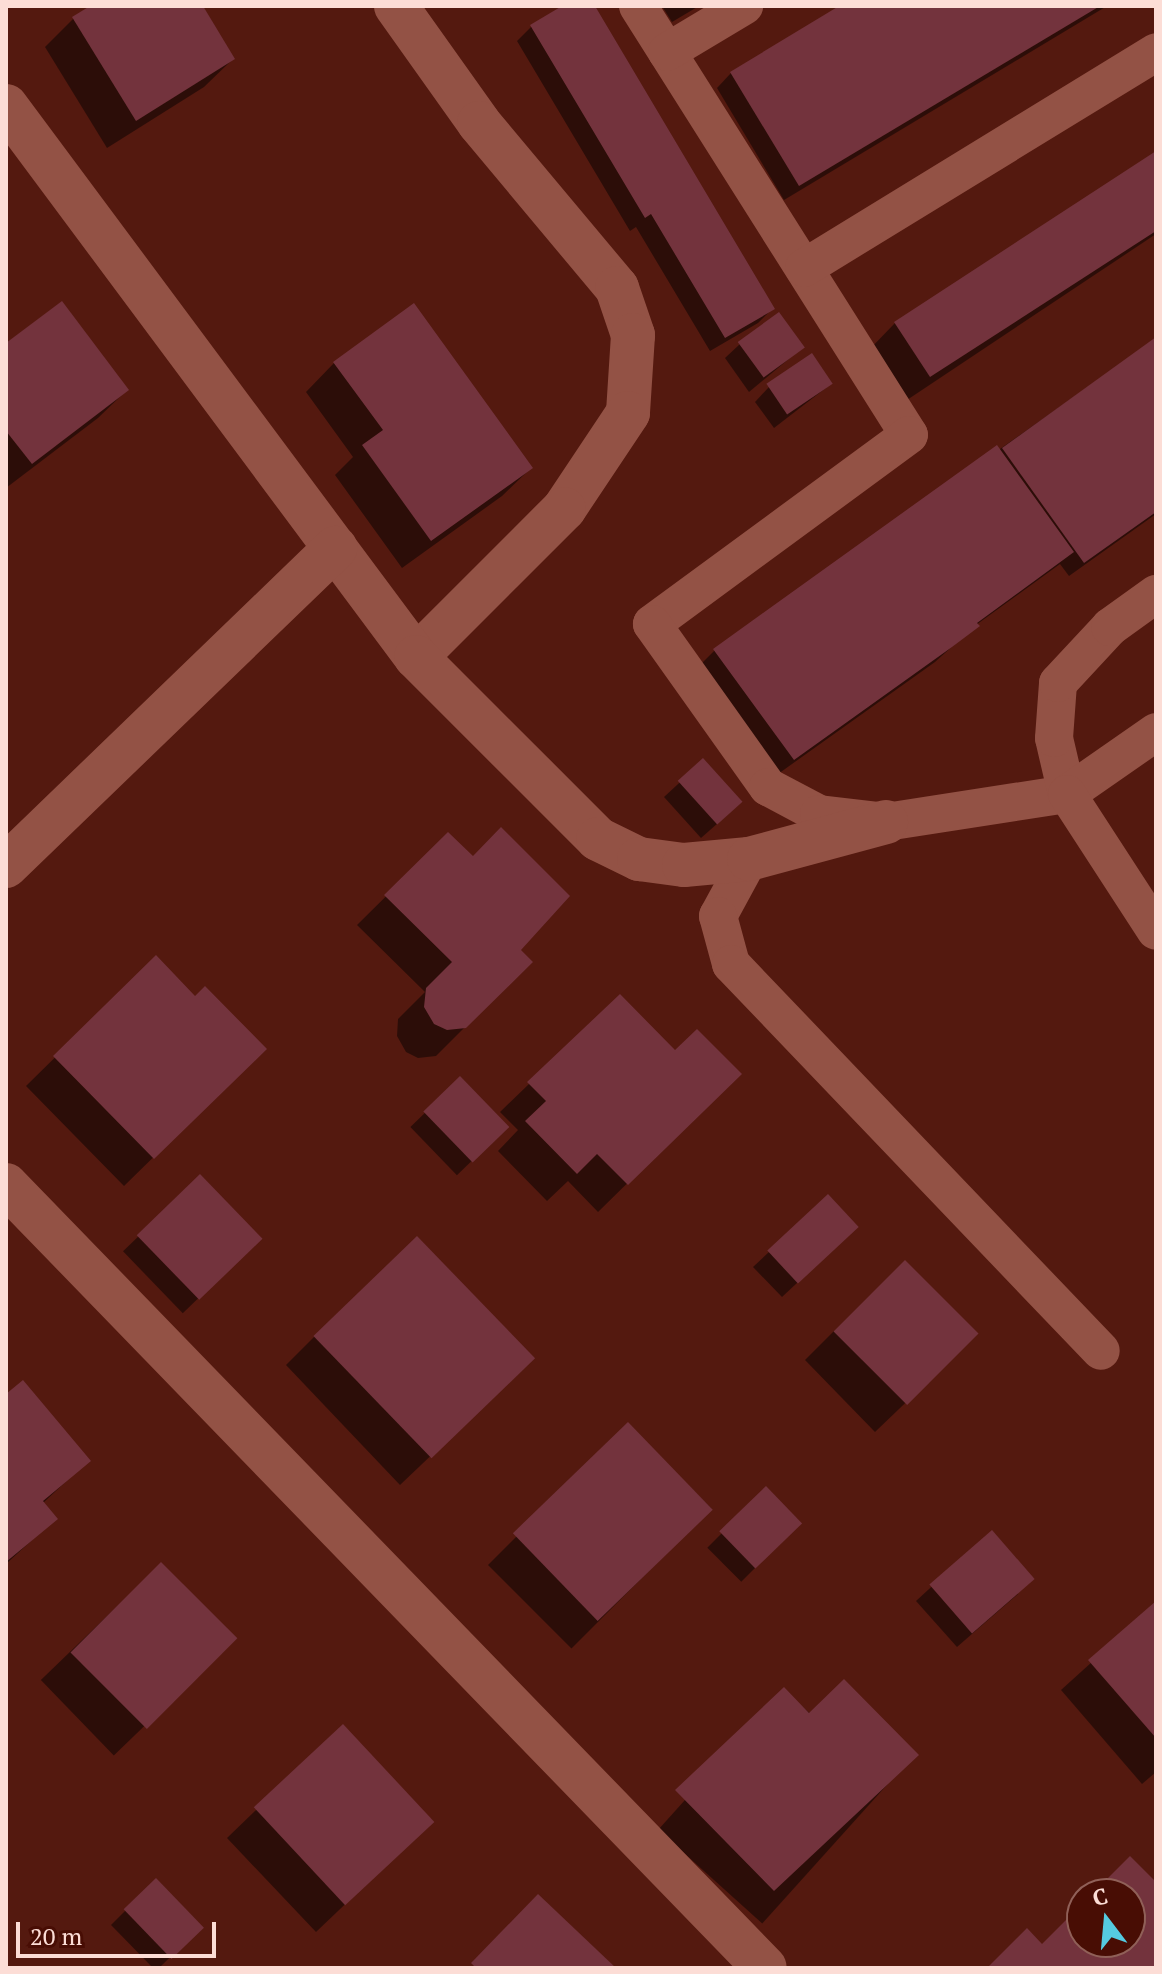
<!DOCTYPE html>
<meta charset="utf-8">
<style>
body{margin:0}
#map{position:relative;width:1162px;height:1974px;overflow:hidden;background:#54190f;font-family:"PT Serif",serif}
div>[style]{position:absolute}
.shadow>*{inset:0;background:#0007;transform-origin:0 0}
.building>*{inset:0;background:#73333d;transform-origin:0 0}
.lane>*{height:38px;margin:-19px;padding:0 19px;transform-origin:19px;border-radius:19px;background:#935245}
.street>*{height:44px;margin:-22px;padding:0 22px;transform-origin:22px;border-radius:22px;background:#935245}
span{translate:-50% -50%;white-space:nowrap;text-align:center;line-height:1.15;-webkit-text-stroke:6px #480d04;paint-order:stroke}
.frame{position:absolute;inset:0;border:8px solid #fcddd6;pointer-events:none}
.north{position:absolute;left:1066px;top:1878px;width:80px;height:80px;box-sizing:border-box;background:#480d04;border:2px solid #906058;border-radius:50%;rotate:344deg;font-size:22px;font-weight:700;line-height:32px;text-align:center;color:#fcddd6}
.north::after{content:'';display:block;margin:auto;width:28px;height:36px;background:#55cae0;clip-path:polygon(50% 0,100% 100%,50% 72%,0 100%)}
.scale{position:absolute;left:16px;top:1922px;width:200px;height:36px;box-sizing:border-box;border:4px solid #fcddd6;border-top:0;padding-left:10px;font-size:24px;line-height:28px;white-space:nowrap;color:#fcddd6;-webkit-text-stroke:6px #480d04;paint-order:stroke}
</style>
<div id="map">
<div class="shadow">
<div style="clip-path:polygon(94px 6px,200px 6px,233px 59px,204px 87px,107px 148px,45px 47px,73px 19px)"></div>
<div style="clip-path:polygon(566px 6px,593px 6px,773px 308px,758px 323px,710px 351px,636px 227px,630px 231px,517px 41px,531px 27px)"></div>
<div style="clip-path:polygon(662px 6px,699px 6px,672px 22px)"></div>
<div style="clip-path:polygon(843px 6px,1107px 6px,784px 200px,717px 88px,731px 73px)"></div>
<div style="clip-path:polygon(1156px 153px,1156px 234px,901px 404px,867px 352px,895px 323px)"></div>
<div style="clip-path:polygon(1156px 339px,1156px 514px,1069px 576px,1060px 564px,976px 625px,935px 662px,778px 774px,700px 665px,715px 650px)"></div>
<div style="clip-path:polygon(740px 344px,802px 348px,749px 392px,725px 358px)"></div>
<div style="clip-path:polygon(6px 346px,127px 390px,98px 418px,6px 488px)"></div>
<div style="clip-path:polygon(334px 363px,531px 468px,502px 496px,402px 568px,335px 475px,353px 457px,306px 392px)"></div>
<div style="clip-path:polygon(831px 384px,774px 428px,755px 402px,769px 387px)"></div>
<div style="clip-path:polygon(703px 761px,726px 816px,701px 838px,664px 797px)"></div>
<div style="clip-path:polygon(448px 835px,518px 951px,530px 962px,436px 1056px,418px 1058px,406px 1052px,397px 1036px,398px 1019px,425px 992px,357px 925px)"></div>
<div style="clip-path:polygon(156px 958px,195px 998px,264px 1049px,124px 1186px,26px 1086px)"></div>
<div style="left:460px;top:1079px;width:67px;height:69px;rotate:46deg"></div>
<div style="clip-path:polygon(529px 1084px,710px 1102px,598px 1212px,568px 1181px,547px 1201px,498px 1151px,518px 1130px,500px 1112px)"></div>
<div style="left:200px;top:1177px;width:86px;height:107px;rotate:46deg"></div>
<div style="clip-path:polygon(828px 1197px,842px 1241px,782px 1297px,753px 1267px)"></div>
<div style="clip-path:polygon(834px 1331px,947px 1363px,875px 1432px,805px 1360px)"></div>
<div style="clip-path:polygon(315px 1336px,503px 1387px,400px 1485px,286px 1365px)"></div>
<div style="clip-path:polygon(6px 1397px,88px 1461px,43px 1503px,55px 1519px,6px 1564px)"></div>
<div style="left:628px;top:1425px;width:118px;height:198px;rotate:45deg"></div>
<div style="left:766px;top:1489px;width:48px;height:83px;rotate:45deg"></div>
<div style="clip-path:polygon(991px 1532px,1018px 1594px,957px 1647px,916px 1601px)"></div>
<div style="left:161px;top:1564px;width:105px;height:167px;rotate:46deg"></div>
<div style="clip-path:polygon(1156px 1604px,1156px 1772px,1142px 1784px,1061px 1690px)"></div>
<div style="left:784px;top:1690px;width:140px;height:188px;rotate:42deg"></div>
<div style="clip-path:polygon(342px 1727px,403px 1849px,316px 1932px,227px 1838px)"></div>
<div style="clip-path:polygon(156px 1880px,201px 1927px,159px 1968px,153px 1968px,111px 1925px)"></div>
</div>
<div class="building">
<div style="clip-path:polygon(90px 6px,203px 6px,235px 59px,136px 121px,72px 17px)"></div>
<div style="clip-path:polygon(562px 6px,595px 6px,775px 309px,725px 338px,651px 214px,645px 218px,530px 25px)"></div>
<div style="clip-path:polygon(839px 6px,1100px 6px,799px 186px,730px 72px)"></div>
<div style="clip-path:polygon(1156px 151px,1156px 231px,930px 377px,894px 322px)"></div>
<div style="clip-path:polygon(62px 301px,129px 390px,32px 464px,6px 431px,6px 343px)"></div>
<div style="clip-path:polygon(414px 303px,533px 468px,431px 541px,362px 445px,383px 430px,333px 362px)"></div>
<div style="left:779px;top:312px;width:44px;height:51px;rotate:54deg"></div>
<div style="clip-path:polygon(1156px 337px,1156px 512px,1084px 563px,1002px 448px)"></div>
<div style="left:812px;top:353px;width:37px;height:55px;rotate:56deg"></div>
<div style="clip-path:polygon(997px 445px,1074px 552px,977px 623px,980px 626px,952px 647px,794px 760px,713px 649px)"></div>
<div style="left:703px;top:758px;width:59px;height:34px;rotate:48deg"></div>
<div style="clip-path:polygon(501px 827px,570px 896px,521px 950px,533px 962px,466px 1028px,447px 1030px,434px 1024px,424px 1007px,426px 988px,452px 962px,384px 895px,448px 832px,473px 856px)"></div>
<div style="clip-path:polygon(156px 955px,195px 996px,205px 986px,267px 1049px,154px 1159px,53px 1056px)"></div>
<div style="clip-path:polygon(620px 994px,675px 1050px,697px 1029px,742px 1074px,628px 1185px,597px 1154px,577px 1174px,525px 1121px,546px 1101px,527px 1082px)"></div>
<div style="left:460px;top:1076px;width:71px;height:51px;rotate:46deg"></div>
<div style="left:200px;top:1174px;width:90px;height:88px;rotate:46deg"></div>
<div style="left:828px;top:1194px;width:45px;height:83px;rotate:47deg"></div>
<div style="left:417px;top:1236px;width:170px;height:144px;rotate:46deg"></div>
<div style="left:905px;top:1260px;width:104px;height:101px;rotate:45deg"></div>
<div style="clip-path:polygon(23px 1380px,91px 1461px,43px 1501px,58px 1519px,6px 1562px,6px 1394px)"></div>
<div style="left:628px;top:1422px;width:122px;height:160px;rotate:46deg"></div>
<div style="left:766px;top:1486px;width:52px;height:65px;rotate:46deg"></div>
<div style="left:992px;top:1530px;width:65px;height:83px;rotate:49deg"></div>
<div style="left:161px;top:1562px;width:108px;height:128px;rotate:45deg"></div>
<div style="clip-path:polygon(1156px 1601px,1156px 1738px,1088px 1660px)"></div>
<div style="clip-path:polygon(844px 1679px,919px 1755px,774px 1891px,675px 1790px,784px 1687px,809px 1713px)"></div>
<div style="left:343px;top:1724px;width:134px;height:122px;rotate:47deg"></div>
<div style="clip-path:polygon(1130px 1856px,1156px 1882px,1156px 1968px,987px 1968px,1027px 1928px,1042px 1944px,1082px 1904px,1082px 1942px,1130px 1942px,1130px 1894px,1092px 1894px)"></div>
<div style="left:156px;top:1878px;width:69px;height:45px;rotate:46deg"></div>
<div style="clip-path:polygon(538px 1894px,616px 1968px,476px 1968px,471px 1963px)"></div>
</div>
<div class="lane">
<div style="left:638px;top:6px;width:507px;rotate:57.72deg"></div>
<div style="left:909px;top:435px;width:319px;rotate:143.7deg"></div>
<div style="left:652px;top:624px;width:200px;rotate:54.6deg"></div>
<div style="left:768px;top:787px;width:58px;rotate:27.9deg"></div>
<div style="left:819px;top:814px;width:67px;rotate:6.8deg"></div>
<div style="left:886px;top:822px;width:183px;rotate:-8.8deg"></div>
<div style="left:1067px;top:794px;width:57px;rotate:-103.1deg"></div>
<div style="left:1054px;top:738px;width:55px;rotate:-85.8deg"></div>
<div style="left:1058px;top:683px;width:76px;rotate:-47.1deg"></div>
<div style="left:1110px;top:627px;width:57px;rotate:-35.7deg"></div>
<div style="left:667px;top:52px;width:90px;rotate:-30.9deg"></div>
<div style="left:804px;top:268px;width:413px;rotate:-31.5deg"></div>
<div style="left:1156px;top:732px;width:108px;rotate:145.1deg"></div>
<div style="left:1067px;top:794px;width:163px;rotate:57deg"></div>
<div style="left:749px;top:859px;width:65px;rotate:118.5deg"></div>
<div style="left:718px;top:916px;width:50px;rotate:74.8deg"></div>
<div style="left:731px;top:964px;width:535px;rotate:46.29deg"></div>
</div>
<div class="street">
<div style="left:396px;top:6px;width:143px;rotate:54.6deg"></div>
<div style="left:479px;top:123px;width:215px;rotate:50.1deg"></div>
<div style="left:617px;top:288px;width:50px;rotate:71.2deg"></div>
<div style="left:633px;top:335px;width:78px;rotate:93.7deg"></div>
<div style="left:628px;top:413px;width:115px;rotate:123.7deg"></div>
<div style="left:564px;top:509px;width:209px;rotate:135deg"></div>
<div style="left:6px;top:106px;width:687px;rotate:53.35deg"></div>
<div style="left:416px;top:657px;width:257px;rotate:45deg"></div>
<div style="left:598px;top:839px;width:46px;rotate:26deg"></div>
<div style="left:639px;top:859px;width:45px;rotate:7.6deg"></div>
<div style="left:684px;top:865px;width:65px;rotate:-5.3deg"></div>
<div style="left:749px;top:859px;width:142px;rotate:-15.1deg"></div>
<div style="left:6px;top:866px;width:458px;rotate:-44deg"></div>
<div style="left:6px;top:1185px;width:1090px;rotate:45.89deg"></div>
</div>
<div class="frame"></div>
<div class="north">С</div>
<div class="scale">20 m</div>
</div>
